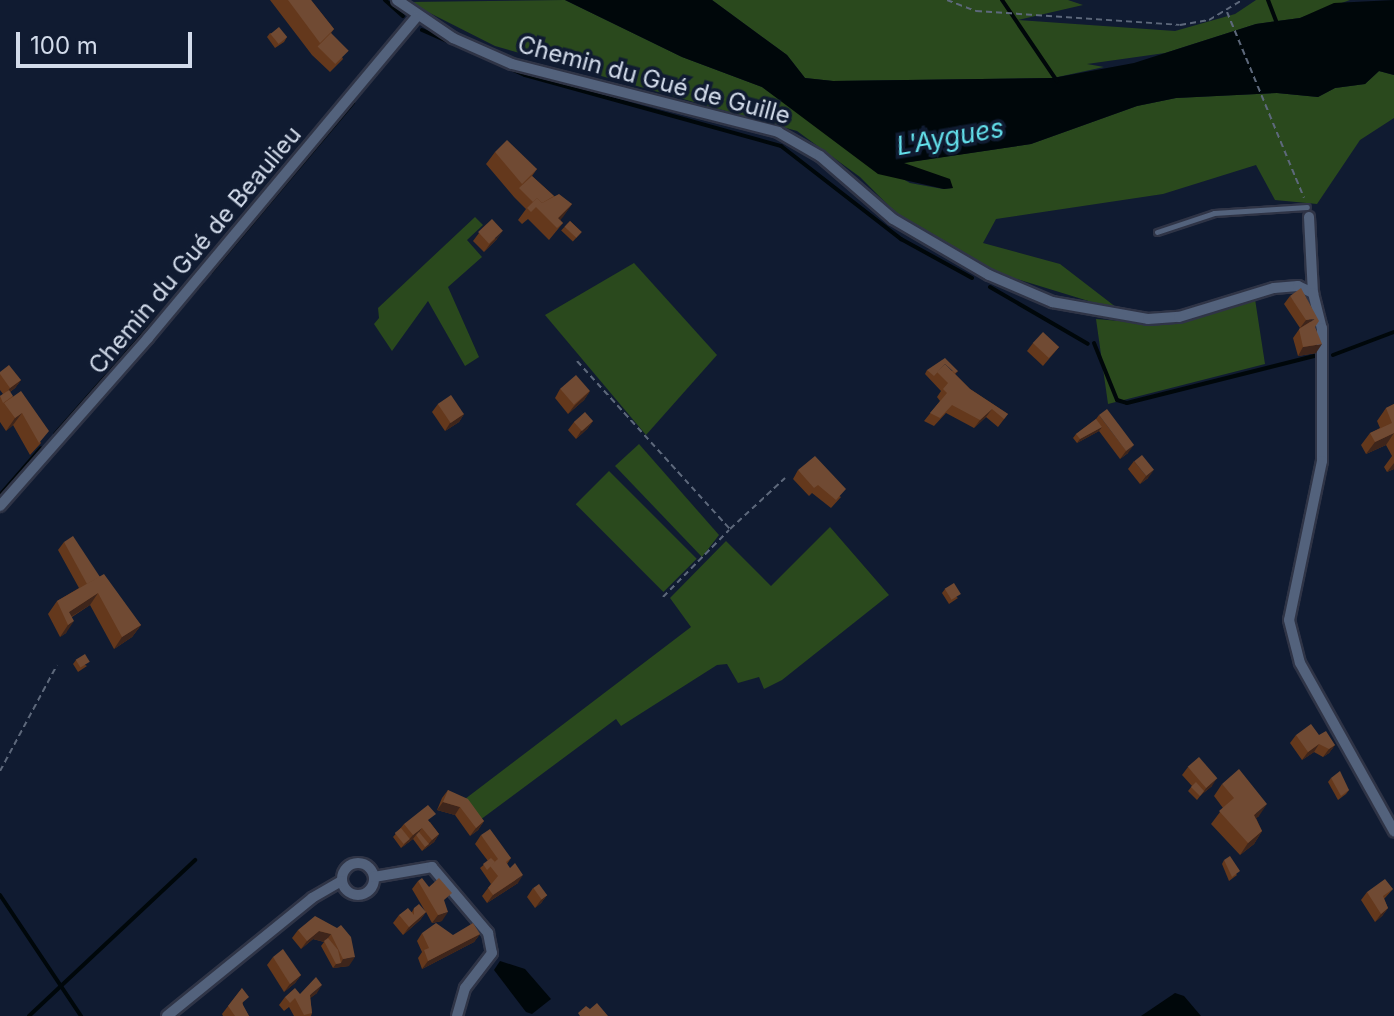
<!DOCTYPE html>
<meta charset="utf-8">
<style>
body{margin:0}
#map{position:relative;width:1394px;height:1016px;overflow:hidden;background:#101b31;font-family:Inter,sans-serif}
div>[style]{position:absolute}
.green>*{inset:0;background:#2a491d;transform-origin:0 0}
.water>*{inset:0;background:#00070a}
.stream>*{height:4px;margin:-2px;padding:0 2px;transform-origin:2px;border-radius:2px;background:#00070a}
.path>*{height:2px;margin-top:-1px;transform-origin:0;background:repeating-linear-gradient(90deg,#5d687b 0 6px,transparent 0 10px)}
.roads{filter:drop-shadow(2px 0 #2f3446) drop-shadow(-2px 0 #2f3446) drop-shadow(0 2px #2f3446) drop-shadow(0 -2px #2f3446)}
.lane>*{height:5px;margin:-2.5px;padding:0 2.5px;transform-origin:2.5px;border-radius:2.5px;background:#53627c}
.street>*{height:10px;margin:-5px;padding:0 5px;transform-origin:5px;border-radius:5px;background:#53627c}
.street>.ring{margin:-5px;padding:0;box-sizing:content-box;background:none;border:10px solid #53627c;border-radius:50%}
.wall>*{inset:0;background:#64381c;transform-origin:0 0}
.shaded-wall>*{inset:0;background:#3e251b}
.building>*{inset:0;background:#704a33;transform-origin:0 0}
span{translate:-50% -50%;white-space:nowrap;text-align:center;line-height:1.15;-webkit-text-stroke:7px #101b31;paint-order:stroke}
.street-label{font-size:24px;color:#d2dbea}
.water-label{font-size:26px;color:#63e0eb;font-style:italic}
.scale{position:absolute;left:16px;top:32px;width:176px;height:36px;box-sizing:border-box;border:4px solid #d2dbea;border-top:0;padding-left:10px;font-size:24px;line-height:28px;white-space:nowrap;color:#d2dbea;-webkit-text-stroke:6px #101b31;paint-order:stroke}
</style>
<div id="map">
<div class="green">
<div style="clip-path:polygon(565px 0,682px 57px,762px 87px,838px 142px,910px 183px,943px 189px,953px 188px,902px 163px,1031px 144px,1137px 106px,1176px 98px,1277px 93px,1318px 97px,1335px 88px,1365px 84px,1379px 71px,1394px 75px,1394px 118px,1360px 140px,1317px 204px,1275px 200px,1256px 165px,1163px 194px,996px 219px,983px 243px,1060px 264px,1121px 311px,997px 273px,897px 214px,860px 177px,797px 131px,495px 46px,408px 2px)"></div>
<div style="clip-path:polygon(712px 0,1068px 0,1083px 5px,1018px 20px,1175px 31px,1235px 14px,1256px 0,1350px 0,1300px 18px,1256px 24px,1165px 53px,1087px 64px,1104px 67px,1053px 78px,833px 81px,805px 78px,787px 55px)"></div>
<div style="clip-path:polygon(475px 217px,483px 225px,467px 240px,482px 257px,448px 287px,479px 357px,465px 366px,428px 301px,392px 351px,374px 324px,379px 318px,378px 308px)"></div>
<div style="clip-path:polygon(634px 263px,717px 355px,646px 435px,545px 315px)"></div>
<div style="clip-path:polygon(1255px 299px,1265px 364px,1108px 404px,1096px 319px,1167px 325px)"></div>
<div style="clip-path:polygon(639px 444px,719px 535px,702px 557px,615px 466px)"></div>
<div style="left:609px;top:471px;width:124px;height:47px;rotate:45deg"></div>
<div style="clip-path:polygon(830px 527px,889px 595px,782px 680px,764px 689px,759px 677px,738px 683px,727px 664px,717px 665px,621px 726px,616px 719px,480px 820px,465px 799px,691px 627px,670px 598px,726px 541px,771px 586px)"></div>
</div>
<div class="water">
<div style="clip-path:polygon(565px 0,712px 0,787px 55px,805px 78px,833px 81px,1053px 78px,1134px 63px,1256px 24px,1300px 18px,1334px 3px,1394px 0,1394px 75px,1379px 71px,1365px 84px,1335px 88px,1318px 97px,1277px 93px,1176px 98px,1137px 106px,1031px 144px,904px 163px,950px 179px,953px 188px,944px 189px,878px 174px,762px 87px,682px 57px)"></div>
<div style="clip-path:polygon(500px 961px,525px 969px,551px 999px,532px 1014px,526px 1012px,494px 970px)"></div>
<div style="clip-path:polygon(1175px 993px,1184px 996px,1201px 1016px,1141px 1016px)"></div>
</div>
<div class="stream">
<div style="left:385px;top:0;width:24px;rotate:42deg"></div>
<div style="left:1002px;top:0;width:98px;rotate:55.8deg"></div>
<div style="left:1268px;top:0;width:26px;rotate:69deg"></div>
<div style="left:422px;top:30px;width:112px;rotate:23.6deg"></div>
<div style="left:525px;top:75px;width:266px;rotate:15.5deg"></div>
<div style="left:781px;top:146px;width:152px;rotate:37.8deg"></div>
<div style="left:901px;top:239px;width:81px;rotate:28.8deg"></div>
<div style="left:211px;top:272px;width:221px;rotate:-50deg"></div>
<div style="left:990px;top:287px;width:113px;rotate:30.2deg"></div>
<div style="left:181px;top:306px;width:31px;rotate:-48deg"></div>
<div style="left:1094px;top:343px;width:61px;rotate:68deg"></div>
<div style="left:1117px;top:400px;width:10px;rotate:17deg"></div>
<div style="left:1127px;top:403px;width:193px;rotate:-14.1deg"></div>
<div style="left:1333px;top:355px;width:65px;rotate:-20.7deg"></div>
<div style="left:55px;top:434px;width:193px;rotate:-48.6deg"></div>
<div style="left:0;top:495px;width:62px;rotate:-48.9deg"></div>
<div style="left:0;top:895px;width:146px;rotate:56.2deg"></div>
<div style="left:29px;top:1016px;width:228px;rotate:-43.2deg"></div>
</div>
<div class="path">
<div style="left:947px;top:0;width:31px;rotate:21deg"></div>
<div style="left:976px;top:11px;width:204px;rotate:3.9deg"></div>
<div style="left:1180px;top:25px;width:29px;rotate:-10deg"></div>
<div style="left:1209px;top:20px;width:39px;rotate:-31deg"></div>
<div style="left:1227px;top:12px;width:201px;rotate:67.5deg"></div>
<div style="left:577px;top:361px;width:227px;rotate:47.7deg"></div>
<div style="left:730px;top:529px;width:75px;rotate:-42.8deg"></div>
<div style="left:663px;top:597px;width:94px;rotate:-45.4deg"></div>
<div style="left:0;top:771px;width:120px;rotate:-61.7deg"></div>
<div style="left:344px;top:894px;width:20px;rotate:18deg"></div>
<div style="left:363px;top:900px;width:21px;rotate:-39deg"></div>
</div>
<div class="roads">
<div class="lane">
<div style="left:1157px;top:232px;width:60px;rotate:-18.4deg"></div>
<div style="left:1214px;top:213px;width:93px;rotate:-3.7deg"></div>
</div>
<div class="street">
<div style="left:397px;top:0;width:68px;rotate:34.2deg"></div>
<div style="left:453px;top:38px;width:64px;rotate:23.8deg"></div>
<div style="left:512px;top:64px;width:275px;rotate:14.3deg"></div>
<div style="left:778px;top:132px;width:48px;rotate:29.7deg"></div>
<div style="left:820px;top:156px;width:96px;rotate:40.8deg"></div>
<div style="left:893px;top:219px;width:111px;rotate:30.3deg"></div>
<div style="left:989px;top:275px;width:69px;rotate:23.2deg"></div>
<div style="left:1052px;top:302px;width:97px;rotate:10deg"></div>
<div style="left:1148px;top:319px;width:31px;rotate:-4deg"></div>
<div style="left:1179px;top:317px;width:99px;rotate:-17deg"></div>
<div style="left:1274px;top:288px;width:24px;rotate:-5deg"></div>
<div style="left:1298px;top:286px;width:17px;rotate:25deg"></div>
<div style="left:1309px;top:217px;width:76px;rotate:87deg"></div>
<div style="left:1313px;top:293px;width:36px;rotate:76deg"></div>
<div style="left:1322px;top:328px;width:133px;rotate:90deg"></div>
<div style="left:1322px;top:461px;width:162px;rotate:101.7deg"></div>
<div style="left:1289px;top:620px;width:44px;rotate:75.7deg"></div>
<div style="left:1300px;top:663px;width:193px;rotate:60.8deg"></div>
<div style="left:0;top:506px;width:224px;rotate:-48.6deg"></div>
<div style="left:148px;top:338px;width:418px;rotate:-50.1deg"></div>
<div class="ring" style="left:342px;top:863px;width:22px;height:22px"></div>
<div style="left:374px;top:877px;width:59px;rotate:-9.8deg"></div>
<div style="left:432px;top:867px;width:87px;rotate:49.7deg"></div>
<div style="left:488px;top:933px;width:20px;rotate:79deg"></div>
<div style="left:492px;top:953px;width:44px;rotate:127.6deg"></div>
<div style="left:465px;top:988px;width:29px;rotate:106deg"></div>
<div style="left:167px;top:1016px;width:187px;rotate:-39.1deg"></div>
<div style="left:312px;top:898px;width:34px;rotate:-30deg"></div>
</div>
</div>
<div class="wall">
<div style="clip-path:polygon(270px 0,311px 0,334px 29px,331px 33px,343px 59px,330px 72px,312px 55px)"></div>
<div style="clip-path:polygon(270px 33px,287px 37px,284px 42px,275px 48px,267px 37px)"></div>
<div style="clip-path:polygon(495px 152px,537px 169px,532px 176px,554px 196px,572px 204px,560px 220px,563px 223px,549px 240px,528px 219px,522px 224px,518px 220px,526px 209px,514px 197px,486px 164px)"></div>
<div style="left:570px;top:221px;width:16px;height:13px;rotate:43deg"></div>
<div style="clip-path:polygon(479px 233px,497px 239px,484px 252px,473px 241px)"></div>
<div style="clip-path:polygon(1290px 296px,1315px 327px,1316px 353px,1298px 356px,1293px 338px,1300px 328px,1284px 304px)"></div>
<div style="clip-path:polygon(1033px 343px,1059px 347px,1043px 366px,1027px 351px)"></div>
<div style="clip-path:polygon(927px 370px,958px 371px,955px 374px,970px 389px,1008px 414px,998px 427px,986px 417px,974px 428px,946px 413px,934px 426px,924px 421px,940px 401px,937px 397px,941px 391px,925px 374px)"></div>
<div style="clip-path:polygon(0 372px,21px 380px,15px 388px,10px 392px,41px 443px,30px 455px,13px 425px,6px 431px,0 422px,0 396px,3px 394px,0 390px)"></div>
<div style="clip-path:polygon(560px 389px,590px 391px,584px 400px,568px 414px,555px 398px)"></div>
<div style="clip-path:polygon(438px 404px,464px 414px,459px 422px,445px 431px,432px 412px)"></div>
<div style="clip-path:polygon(1394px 404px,1394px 469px,1387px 472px,1384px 467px,1392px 456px,1386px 445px,1366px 454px,1361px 445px,1370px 433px,1380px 428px,1377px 421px,1386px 408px)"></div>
<div style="clip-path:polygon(1099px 415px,1128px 453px,1120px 459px,1099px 431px,1077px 443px,1073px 438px,1076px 434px,1096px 419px)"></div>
<div style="clip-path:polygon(593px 421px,587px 429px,576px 439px,568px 430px,574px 422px)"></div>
<div style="clip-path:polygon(1134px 461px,1148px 478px,1140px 484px,1128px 469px)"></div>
<div style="clip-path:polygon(798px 470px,841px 497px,831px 508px,812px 493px,809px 496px,793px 479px)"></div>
<div style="clip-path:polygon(64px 542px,100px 577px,141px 625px,132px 637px,114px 649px,90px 605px,72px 617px,66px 633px,60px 637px,48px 614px,57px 601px,79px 588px,58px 550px)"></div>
<div style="clip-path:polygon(945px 589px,958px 598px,949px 604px,942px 593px)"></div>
<div style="clip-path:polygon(76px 660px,87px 666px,78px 672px,73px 664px)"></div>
<div style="clip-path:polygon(1296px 735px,1319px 735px,1335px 745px,1329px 753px,1323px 757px,1314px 752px,1302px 760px,1290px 743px)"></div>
<div style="clip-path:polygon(1188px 767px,1212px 786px,1201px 795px,1197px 800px,1188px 791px,1192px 786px,1182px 775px)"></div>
<div style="clip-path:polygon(1331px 778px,1349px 790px,1346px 794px,1338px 800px,1328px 782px)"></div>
<div style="clip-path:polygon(1222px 784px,1259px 816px,1256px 818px,1262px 831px,1254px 844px,1240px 855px,1211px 824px,1223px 808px,1214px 796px)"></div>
<div style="clip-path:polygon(448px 790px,484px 821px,478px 830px,470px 836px,455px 815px,437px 810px,442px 798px)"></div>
<div style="clip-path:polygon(430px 822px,439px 834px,434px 842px,422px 851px,413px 839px,401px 848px,393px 837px,404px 824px)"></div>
<div style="clip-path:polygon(481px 835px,511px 858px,507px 864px,518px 883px,487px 903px,482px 896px,491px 884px,480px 868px,488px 861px,475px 844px)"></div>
<div style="clip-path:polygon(1224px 860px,1237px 875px,1229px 881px,1222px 864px)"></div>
<div style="clip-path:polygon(418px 881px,429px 887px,444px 902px,442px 921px,432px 923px,426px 912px,420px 920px,403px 935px,393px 923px,399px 915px,412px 912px,414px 908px,425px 911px,412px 889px)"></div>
<div style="clip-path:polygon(533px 888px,547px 895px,541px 903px,535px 908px,527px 897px)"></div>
<div style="clip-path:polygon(1393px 889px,1384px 899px,1388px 908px,1382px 916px,1375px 922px,1361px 900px,1367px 892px)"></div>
<div style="clip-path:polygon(337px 928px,349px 966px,333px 968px,321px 946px,324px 942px,313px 939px,301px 949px,292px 938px,298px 930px)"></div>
<div style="clip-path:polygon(422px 933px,453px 935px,480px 934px,474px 942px,422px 969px,418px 958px,422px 952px,417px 941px)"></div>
<div style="clip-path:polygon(273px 957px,301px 975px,295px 983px,284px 992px,267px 965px)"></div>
<div style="clip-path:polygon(242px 988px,243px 1006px,249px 1016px,223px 1016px,222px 1014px)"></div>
<div style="clip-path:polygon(317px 993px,310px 998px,312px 1013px,311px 1016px,294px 1016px,289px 1007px,284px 1011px,279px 1005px,285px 997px)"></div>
</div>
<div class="shaded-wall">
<div style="clip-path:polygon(572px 204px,563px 217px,555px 225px,558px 218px)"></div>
<div style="clip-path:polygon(503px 231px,497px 239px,484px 252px,490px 244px)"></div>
<div style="clip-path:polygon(1315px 319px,1300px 328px,1306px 320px)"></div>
<div style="clip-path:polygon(1322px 344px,1316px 353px,1298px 356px,1303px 347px)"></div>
<div style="clip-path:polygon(21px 380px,15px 388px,4px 396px,10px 388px)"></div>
<div style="clip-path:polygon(590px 391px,584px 400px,568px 414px,574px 406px)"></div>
<div style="clip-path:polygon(992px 409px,986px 417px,974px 428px,980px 420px)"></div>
<div style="clip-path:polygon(22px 413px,13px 425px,6px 431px,15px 418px)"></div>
<div style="clip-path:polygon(464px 414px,459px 422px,445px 431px,450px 423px)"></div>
<div style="clip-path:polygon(593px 421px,587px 429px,576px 439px,581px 431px)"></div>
<div style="clip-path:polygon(1102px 427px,1099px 431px,1077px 443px,1080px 439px)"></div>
<div style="clip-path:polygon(1394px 433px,1386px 445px,1366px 454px,1375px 442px)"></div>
<div style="clip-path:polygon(1134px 445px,1128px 453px,1120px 459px,1126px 451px)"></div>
<div style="clip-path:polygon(1394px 463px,1394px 469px,1387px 472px)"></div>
<div style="clip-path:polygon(1154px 470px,1148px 478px,1140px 484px,1146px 476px)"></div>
<div style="clip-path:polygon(98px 593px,90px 605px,66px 620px,69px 612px)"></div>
<div style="clip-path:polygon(74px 621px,66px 633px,60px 637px,68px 625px)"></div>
<div style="clip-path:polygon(141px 625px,132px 637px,114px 649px,122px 637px)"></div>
<div style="clip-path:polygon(1319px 744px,1314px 752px,1302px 760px,1308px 752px)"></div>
<div style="clip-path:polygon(1335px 745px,1329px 753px,1323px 757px,1329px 749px)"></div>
<div style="clip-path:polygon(1217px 778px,1212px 786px,1201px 795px,1207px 787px)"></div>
<div style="clip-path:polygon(443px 802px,460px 807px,455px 815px,437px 810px)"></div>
<div style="clip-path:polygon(1267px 804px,1259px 816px,1245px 827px,1254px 815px)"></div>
<div style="clip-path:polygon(484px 821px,478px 830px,470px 836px,476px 828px)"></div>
<div style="clip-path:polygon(422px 828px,416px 836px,416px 835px,413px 839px,401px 848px,413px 835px)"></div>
<div style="clip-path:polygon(1262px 831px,1254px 844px,1240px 855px,1248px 843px)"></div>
<div style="clip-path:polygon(439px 834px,434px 842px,422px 851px,432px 840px)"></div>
<div style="clip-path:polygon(523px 875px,518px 883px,487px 903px,493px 895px)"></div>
<div style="clip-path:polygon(547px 895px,541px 903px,535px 908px,541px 900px)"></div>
<div style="clip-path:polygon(1388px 908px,1382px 916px,1375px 922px,1381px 914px)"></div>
<div style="clip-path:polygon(426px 912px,420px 920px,403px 935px,409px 927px)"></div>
<div style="clip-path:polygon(448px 912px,442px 921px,432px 923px,438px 915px)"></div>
<div style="clip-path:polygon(319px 931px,331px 934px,325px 942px,313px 939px,301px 949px,307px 941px)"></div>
<div style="clip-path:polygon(480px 934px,474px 942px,422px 969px,428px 961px)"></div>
<div style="clip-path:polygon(355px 957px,349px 966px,333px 968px,336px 964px,341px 963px,343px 959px)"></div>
<div style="clip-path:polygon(301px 975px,295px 983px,284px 992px,290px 984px)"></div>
<div style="clip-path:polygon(322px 985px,317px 993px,304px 1003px,310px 995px)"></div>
</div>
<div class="building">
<div style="clip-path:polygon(288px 0,311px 0,334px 29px,320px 43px)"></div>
<div style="left:279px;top:27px;width:13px;height:11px;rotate:51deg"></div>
<div style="left:331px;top:33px;width:25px;height:19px;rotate:45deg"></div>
<div style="clip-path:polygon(507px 140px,537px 169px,522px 184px,495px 152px)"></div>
<div style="clip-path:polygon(532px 176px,554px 196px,542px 203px,537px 198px,533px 202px,519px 188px)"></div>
<div style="clip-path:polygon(559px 194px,572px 204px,558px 218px,563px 223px,557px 228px,536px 207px,531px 212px,527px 208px,537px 198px,542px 203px)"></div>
<div style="left:492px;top:219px;width:16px;height:19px;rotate:47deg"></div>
<div style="left:570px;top:221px;width:16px;height:8px;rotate:43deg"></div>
<div style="clip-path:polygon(1301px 288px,1319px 321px,1315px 327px,1322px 344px,1303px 347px,1299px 329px,1315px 319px,1306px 320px,1290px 296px)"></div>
<div style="left:1043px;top:332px;width:22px;height:15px;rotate:43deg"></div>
<div style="clip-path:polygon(945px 358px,958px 371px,955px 373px,945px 364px,934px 376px,927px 370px)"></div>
<div style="clip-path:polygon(945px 364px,970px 389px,1008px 414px,1004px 419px,992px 409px,980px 420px,952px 405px,940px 418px,930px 413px,947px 393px,943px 389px,948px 383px,937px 372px)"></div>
<div style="clip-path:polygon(9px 365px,21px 380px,10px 388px,0 374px,0 372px)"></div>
<div style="left:576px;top:375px;width:21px;height:21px;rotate:49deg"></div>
<div style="clip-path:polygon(9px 390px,13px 396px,3px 403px,0 396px)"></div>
<div style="clip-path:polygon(21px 391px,49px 431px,39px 443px,22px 413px,15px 418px,4px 403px)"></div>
<div style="left:451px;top:395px;width:23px;height:16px;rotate:56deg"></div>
<div style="clip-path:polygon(1394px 404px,1394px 433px,1375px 442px,1370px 433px,1392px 423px,1386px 408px)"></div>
<div style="left:1107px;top:409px;width:45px;height:10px;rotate:53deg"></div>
<div style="left:585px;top:412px;width:12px;height:15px;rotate:48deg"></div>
<div style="clip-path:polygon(1096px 419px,1102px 427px,1080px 439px,1076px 434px)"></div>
<div style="left:1142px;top:455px;width:19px;height:10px;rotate:51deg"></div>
<div style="clip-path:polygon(815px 456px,846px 489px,836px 500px,818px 485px,814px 488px,798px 470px)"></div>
<div style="clip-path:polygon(73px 536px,100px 577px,87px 584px,64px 542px)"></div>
<div style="clip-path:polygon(104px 574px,141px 625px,122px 637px,98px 593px,69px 612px,74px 621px,68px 625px,57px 601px)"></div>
<div style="left:954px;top:583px;width:13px;height:11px;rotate:58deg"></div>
<div style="left:85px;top:654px;width:9px;height:11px;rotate:58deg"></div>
<div style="clip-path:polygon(1311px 724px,1319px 735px,1326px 731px,1335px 745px,1329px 749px,1319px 744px,1308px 752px,1296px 735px)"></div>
<div style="left:1199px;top:757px;width:28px;height:15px;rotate:49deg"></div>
<div style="clip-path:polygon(1239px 769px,1267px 804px,1254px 815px,1262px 831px,1248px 843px,1219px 811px,1234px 798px,1222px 784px)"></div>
<div style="clip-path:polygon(1340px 771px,1349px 790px,1341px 796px,1331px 778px)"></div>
<div style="clip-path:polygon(1196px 782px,1204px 791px,1200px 796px,1191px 787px)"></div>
<div style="clip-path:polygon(448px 790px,468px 799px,484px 821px,476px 828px,460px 807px,443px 802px)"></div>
<div style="clip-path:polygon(428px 805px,436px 814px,428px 820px,439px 834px,432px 840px,422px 828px,413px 835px,404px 824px)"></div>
<div style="left:401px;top:828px;width:14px;height:8px;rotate:51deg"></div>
<div style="clip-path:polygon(490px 829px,511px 858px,506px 862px,510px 868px,515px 863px,523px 875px,493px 895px,488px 888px,498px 876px,490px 866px,498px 859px,481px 835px)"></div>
<div style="clip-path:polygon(419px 832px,429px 844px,425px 847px,416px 835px)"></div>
<div style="clip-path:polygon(1230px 856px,1240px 871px,1232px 877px,1224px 860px)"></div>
<div style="clip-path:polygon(491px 858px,495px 862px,487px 870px,483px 864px)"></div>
<div style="clip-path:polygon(422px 878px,429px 887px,439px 878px,452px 893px,444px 900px,448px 912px,438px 915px,418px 881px)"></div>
<div style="clip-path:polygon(1385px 879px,1393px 889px,1383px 896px,1388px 908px,1381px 914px,1367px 892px)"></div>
<div style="left:539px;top:884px;width:14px;height:7px;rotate:54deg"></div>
<div style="clip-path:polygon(419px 904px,426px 912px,409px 927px,399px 915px,408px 908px,414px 915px,414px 908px)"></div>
<div style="clip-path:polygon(315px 916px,337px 928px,341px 925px,351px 937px,355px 957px,343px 959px,331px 934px,319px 931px,307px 941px,298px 930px)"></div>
<div style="clip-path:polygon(436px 923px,453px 935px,473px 923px,480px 934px,428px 961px,424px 950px,429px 948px,422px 933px)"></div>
<div style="clip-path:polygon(328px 938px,338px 950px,341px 963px,336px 964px,324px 941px)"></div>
<div style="clip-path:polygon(283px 949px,301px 975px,290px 984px,273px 957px)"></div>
<div style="clip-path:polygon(316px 977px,322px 985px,310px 995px,312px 1013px,304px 1015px,295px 998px,290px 1003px,285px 997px,295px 988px,300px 994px)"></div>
<div style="clip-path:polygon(242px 988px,249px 997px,242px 1003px,249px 1016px,235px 1016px,228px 1006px)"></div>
<div style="clip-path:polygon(597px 1003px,608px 1016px,580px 1016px,578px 1013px,586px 1006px,590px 1009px)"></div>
</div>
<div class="street-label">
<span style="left:654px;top:80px;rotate:15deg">Chemin du Gué de Guille</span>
<span style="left:195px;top:250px;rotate:-50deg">Chemin du Gué de Beaulieu</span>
</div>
<div class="water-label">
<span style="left:950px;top:137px;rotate:-10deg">L'Aygues</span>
</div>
<div class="scale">100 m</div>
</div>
